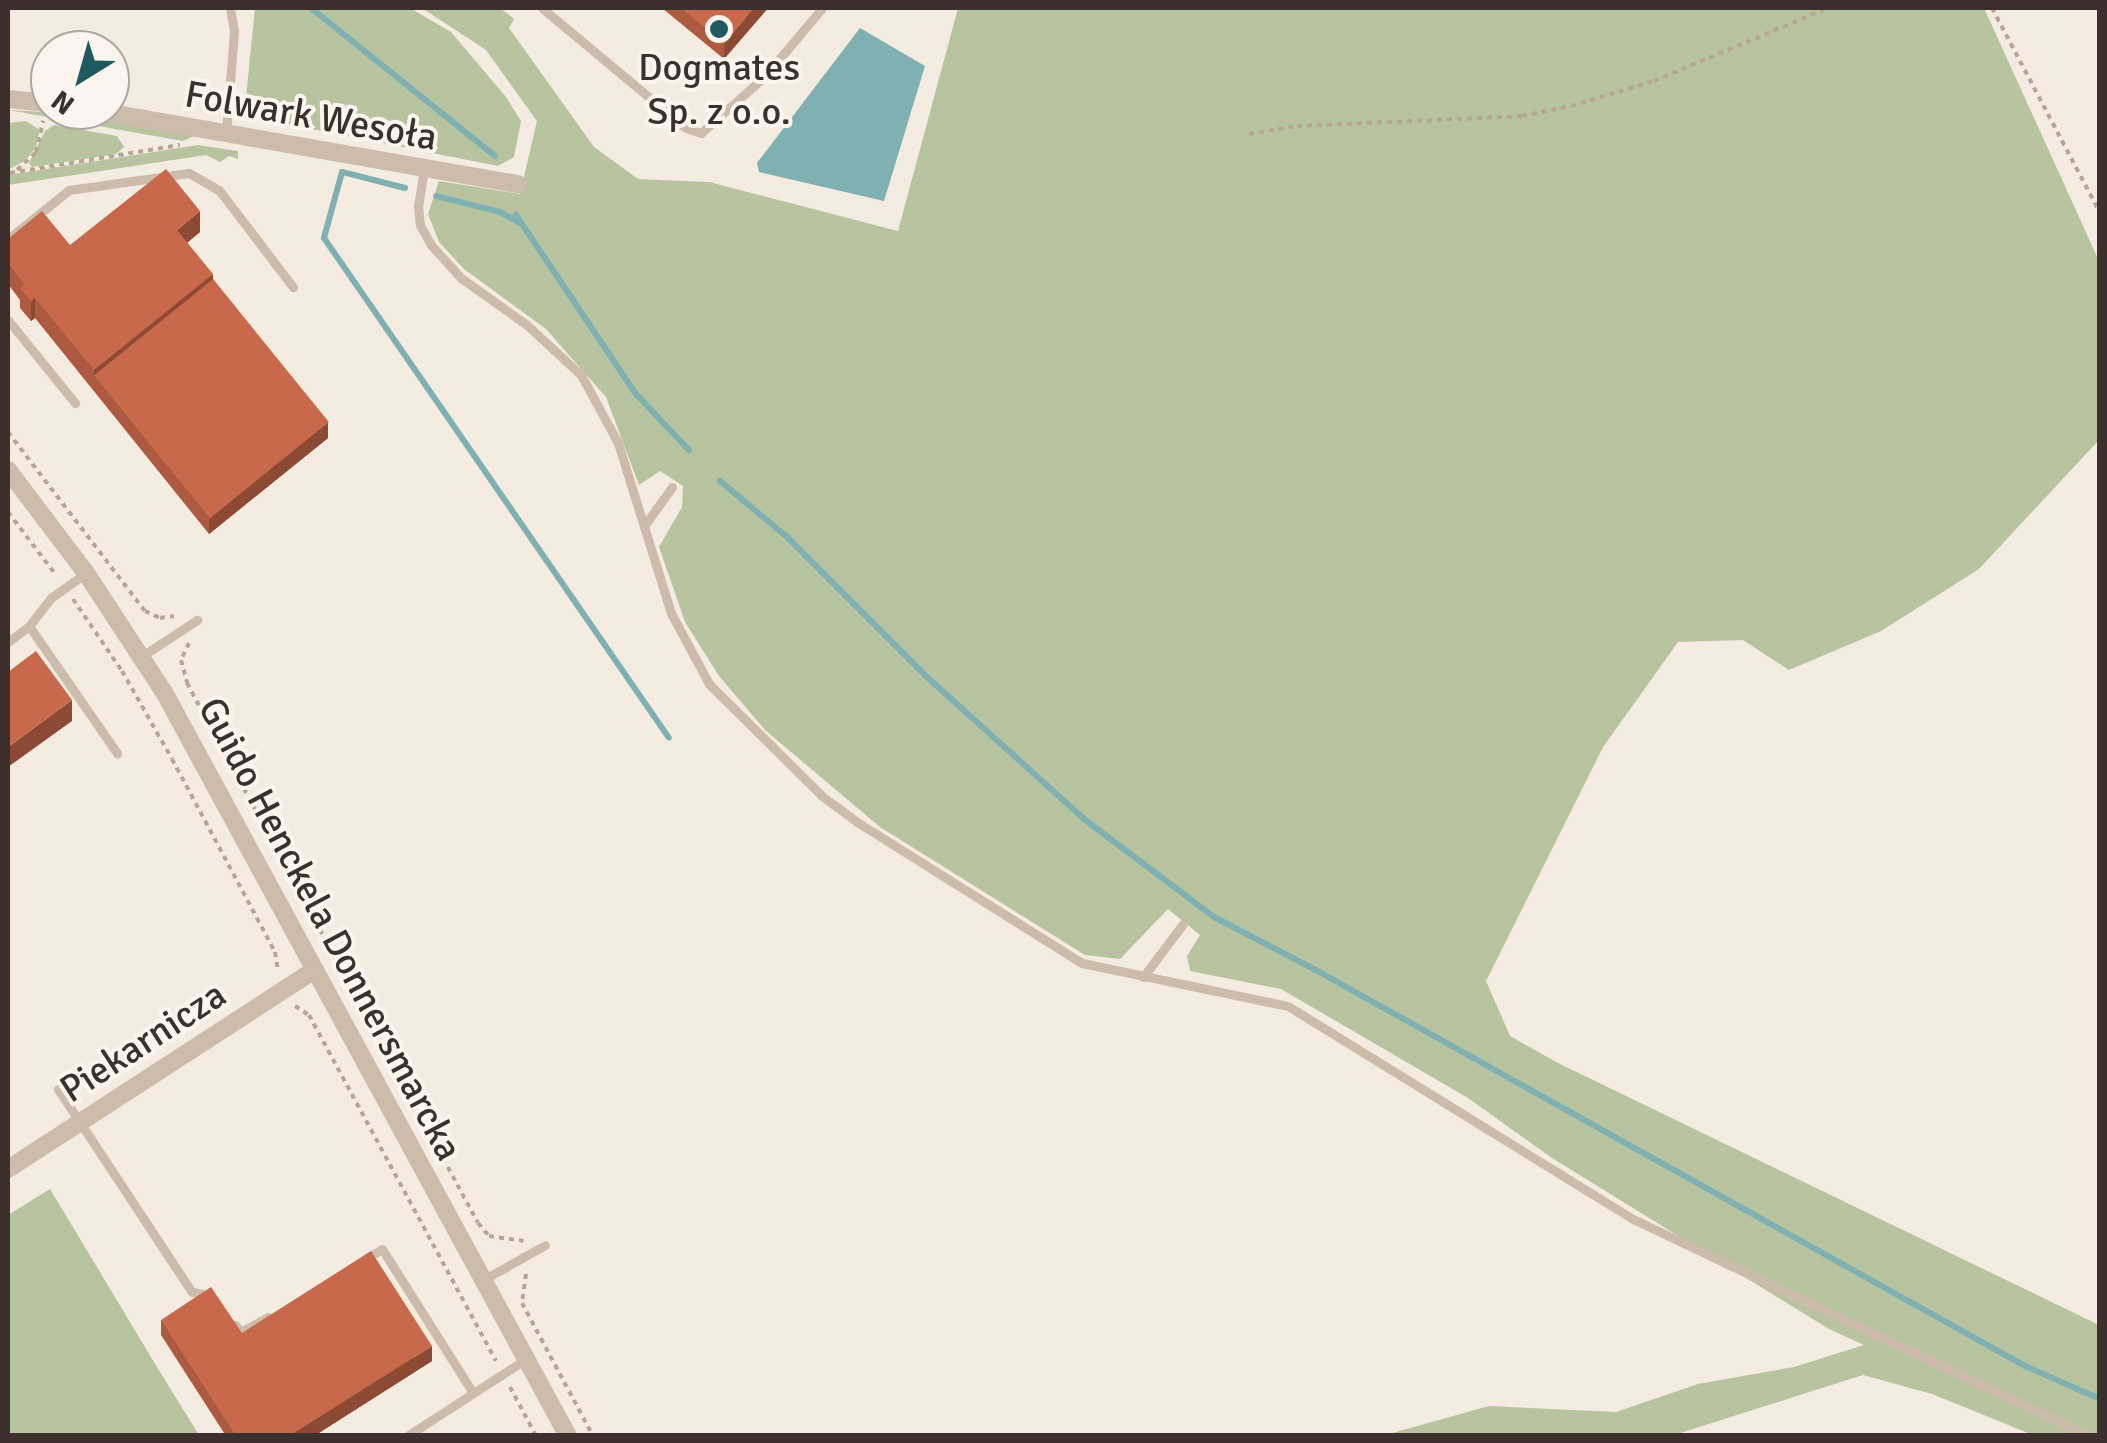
<!DOCTYPE html>
<meta charset="utf-8">
<style>
body{margin:0}
#map{position:relative;width:2107px;height:1443px;overflow:hidden;background:#f4ebe1;font-family:Signika,sans-serif}
div>[style]{position:absolute}
.green>*{inset:0;background:#b8c4a0}
.water>*{inset:0;background:#7fb0b2}
.stream>*{height:6px;margin:-3px;padding:0 3px;transform-origin:3px;border-radius:3px;background:#7fb0b2}
.path>*{height:4px;margin-top:-2px;transform-origin:0;background:repeating-linear-gradient(90deg,#b9a596 0 5px,transparent 0 10px)}
.lane>*{height:9px;margin:-4.5px;padding:0 4.5px;transform-origin:4.5px;border-radius:4.5px;background:#cdbbac}
.street>*{height:18px;margin:-9px;padding:0 9px;transform-origin:9px;border-radius:9px;background:#cdbbac}
.wall>*{inset:0;background:#ac5a40}
.shaded-wall>*{inset:0;background:#8c4a34}
.building>*{inset:0;background:#c8694b;transform-origin:0 0}
.dots>*{width:28px;height:28px;translate:-50% -50%;box-sizing:border-box;border:5px solid #fbf5ee;border-radius:50%}
span{translate:-50% -50%;white-space:nowrap;text-align:center;line-height:1.15;-webkit-text-stroke:8px #fbf5ee;paint-order:stroke}
.poi-label{font-size:38px;color:#3b302b}
.street-label{font-size:38px;color:#3b302b}
.frame{position:absolute;inset:0;border:10px solid #3b302b;pointer-events:none}
.north{position:absolute;left:30px;top:30px;width:100px;height:100px;box-sizing:border-box;background:#fbf5ee;border:2px solid #aea6a0;border-radius:50%;rotate:217deg;font-size:28px;font-weight:700;line-height:40px;text-align:center;color:#3b302b}
.north::after{content:'';display:block;margin:auto;width:35px;height:45px;background:#1f5a5e;clip-path:polygon(50% 0,100% 100%,50% 72%,0 100%)}
</style>
<div id="map">
<div class="green">
<div style="clip-path:polygon(255px 8px,410px 8px,451px 32px,506px 97px,521px 121px,514px 157px,498px 166px,252px 117px,245px 107px)"></div>
<div style="clip-path:polygon(422px 8px,500px 8px,514px 19px,509px 28px,594px 147px,638px 179px,709px 182px,898px 231px,958px 8px,1984px 8px,2099px 261px,2099px 440px,1979px 569px,1881px 631px,1789px 670px,1743px 640px,1678px 642px,1603px 747px,1486px 981px,1510px 1036px,1558px 1063px,2099px 1325px,2099px 1435px,2033px 1435px,1932px 1394px,1863px 1375px,1674px 1435px,1385px 1435px,1489px 1406px,1616px 1412px,1698px 1384px,1794px 1367px,1864px 1345px,1829px 1329px,1552px 1158px,1468px 1098px,1281px 989px,1190px 971px,1187px 956px,1200px 935px,1168px 909px,1120px 959px,1085px 955px,880px 827px,765px 730px,719px 676px,685px 622px,659px 547px,682px 507px,683px 486px,660px 471px,639px 485px,606px 397px,546px 329px,464px 269px,439px 242px,428px 214px,439px 181px,520px 194px,537px 121px,486px 50px)"></div>
<div style="clip-path:polygon(8px 110px,66px 113px,194px 136px,183px 141px)"></div>
<div style="clip-path:polygon(26px 121px,40px 130px,36px 147px,26px 160px,8px 170px,8px 123px)"></div>
<div style="clip-path:polygon(54px 125px,117px 136px,124px 147px,116px 154px,32px 167px,29px 163px,45px 131px)"></div>
<div style="clip-path:polygon(198px 145px,238px 151px,238px 159px,229px 156px,220px 162px,206px 155px,8px 185px,8px 175px)"></div>
<div style="clip-path:polygon(50px 1189px,160px 1372px,199px 1435px,8px 1435px,8px 1215px)"></div>
</div>
<div class="water">
<div style="clip-path:polygon(860px 28px,925px 66px,884px 201px,759px 172px,757px 163px)"></div>
</div>
<div class="stream">
<div style="left:311px;top:8px;width:236px;rotate:38.8deg"></div>
<div style="left:405px;top:188px;width:65px;rotate:-165.7deg"></div>
<div style="left:342px;top:172px;width:68px;rotate:105.3deg"></div>
<div style="left:324px;top:238px;width:607px;rotate:55.39deg"></div>
<div style="left:436px;top:196px;width:66px;rotate:14deg"></div>
<div style="left:500px;top:212px;width:23px;rotate:29deg"></div>
<div style="left:516px;top:215px;width:216px;rotate:56.2deg"></div>
<div style="left:636px;top:394px;width:77px;rotate:46.6deg"></div>
<div style="left:720px;top:481px;width:87px;rotate:39.9deg"></div>
<div style="left:787px;top:537px;width:198px;rotate:45deg"></div>
<div style="left:927px;top:677px;width:212px;rotate:42.1deg"></div>
<div style="left:1084px;top:819px;width:163px;rotate:37deg"></div>
<div style="left:1214px;top:917px;width:113px;rotate:27.5deg"></div>
<div style="left:1314px;top:969px;width:814px;rotate:29.18deg"></div>
<div style="left:2025px;top:1366px;width:82px;rotate:23.7deg"></div>
</div>
<div class="path">
<div style="left:1992px;top:8px;width:232px;rotate:62.2deg"></div>
<div style="left:1249px;top:134px;width:49px;rotate:-9.5deg"></div>
<div style="left:1297px;top:126px;width:225px;rotate:-2.5deg"></div>
<div style="left:1522px;top:116px;width:50px;rotate:-11.5deg"></div>
<div style="left:1571px;top:106px;width:87px;rotate:-16.8deg"></div>
<div style="left:1654px;top:81px;width:189px;rotate:-22.8deg"></div>
<div style="left:17px;top:170px;width:26px;rotate:-43deg"></div>
<div style="left:36px;top:152px;width:32px;rotate:-77deg"></div>
<div style="left:10px;top:173px;width:172px;rotate:-9.4deg"></div>
<div style="left:8px;top:432px;width:225px;rotate:52.6deg"></div>
<div style="left:145px;top:611px;width:17px;rotate:25deg"></div>
<div style="left:160px;top:618px;width:14px;rotate:-8deg"></div>
<div style="left:8px;top:512px;width:79px;rotate:52.7deg"></div>
<div style="left:73px;top:599px;width:87px;rotate:55.8deg"></div>
<div style="left:122px;top:671px;width:101px;rotate:60.4deg"></div>
<div style="left:172px;top:759px;width:219px;rotate:61.9deg"></div>
<div style="left:275px;top:952px;width:18px;rotate:81deg"></div>
<div style="left:189px;top:643px;width:19px;rotate:115deg"></div>
<div style="left:181px;top:660px;width:24px;rotate:75deg"></div>
<div style="left:187px;top:683px;width:613px;rotate:61.68deg"></div>
<div style="left:478px;top:1223px;width:17px;rotate:50deg"></div>
<div style="left:489px;top:1236px;width:35px;rotate:8deg"></div>
<div style="left:295px;top:1006px;width:17px;rotate:33deg"></div>
<div style="left:309px;top:1015px;width:393px;rotate:61.6deg"></div>
<div style="left:526px;top:1274px;width:29px;rotate:98deg"></div>
<div style="left:522px;top:1303px;width:151px;rotate:61.9deg"></div>
<div style="left:510px;top:1387px;width:55px;rotate:62deg"></div>
</div>
<div class="lane">
<div style="left:542px;top:8px;width:187px;rotate:39.8deg"></div>
<div style="left:686px;top:128px;width:16px;rotate:18deg"></div>
<div style="left:701px;top:133px;width:86px;rotate:-41.7deg"></div>
<div style="left:765px;top:76px;width:89px;rotate:-50deg"></div>
<div style="left:226px;top:133px;width:102px;rotate:-85.5deg"></div>
<div style="left:234px;top:31px;width:23px;rotate:-100deg"></div>
<div style="left:424px;top:169px;width:37px;rotate:99deg"></div>
<div style="left:418px;top:206px;width:19px;rotate:84deg"></div>
<div style="left:420px;top:225px;width:23px;rotate:61deg"></div>
<div style="left:431px;top:245px;width:45px;rotate:47.7deg"></div>
<div style="left:461px;top:278px;width:81px;rotate:35.5deg"></div>
<div style="left:527px;top:325px;width:74px;rotate:42.8deg"></div>
<div style="left:581px;top:375px;width:77px;rotate:61.4deg"></div>
<div style="left:618px;top:443px;width:178px;rotate:72.7deg"></div>
<div style="left:671px;top:613px;width:81px;rotate:61.8deg"></div>
<div style="left:709px;top:684px;width:159px;rotate:44.7deg"></div>
<div style="left:822px;top:796px;width:44px;rotate:36.6deg"></div>
<div style="left:857px;top:822px;width:266px;rotate:32.1deg"></div>
<div style="left:1082px;top:963px;width:210px;rotate:11.8deg"></div>
<div style="left:1288px;top:1006px;width:403px;rotate:31.7deg"></div>
<div style="left:1631px;top:1218px;width:507px;rotate:25.45deg"></div>
<div style="left:8px;top:239px;width:78px;rotate:-38.8deg"></div>
<div style="left:69px;top:190px;width:121px;rotate:-8.1deg"></div>
<div style="left:189px;top:173px;width:34px;rotate:30deg"></div>
<div style="left:219px;top:190px;width:122px;rotate:52.7deg"></div>
<div style="left:8px;top:320px;width:107px;rotate:51.1deg"></div>
<div style="left:644px;top:526px;width:48px;rotate:-54.3deg"></div>
<div style="left:29px;top:626px;width:155px;rotate:55.3deg"></div>
<div style="left:8px;top:642px;width:26px;rotate:-37deg"></div>
<div style="left:29px;top:626px;width:37px;rotate:-52deg"></div>
<div style="left:52px;top:597px;width:42px;rotate:-35.2deg"></div>
<div style="left:142px;top:656px;width:66px;rotate:-33.2deg"></div>
<div style="left:1143px;top:977px;width:66px;rotate:-53deg"></div>
<div style="left:58px;top:1089px;width:243px;rotate:56.6deg"></div>
<div style="left:192px;top:1292px;width:17px;rotate:10deg"></div>
<div style="left:367px;top:1258px;width:17px;rotate:-31deg"></div>
<div style="left:382px;top:1249px;width:170px;rotate:57.7deg"></div>
<div style="left:483px;top:1280px;width:71px;rotate:-29.4deg"></div>
<div style="left:235px;top:1325px;width:9px;rotate:49deg"></div>
<div style="left:241px;top:1332px;width:31px;rotate:-29deg"></div>
<div style="left:407px;top:1436px;width:142px;rotate:-32.9deg"></div>
</div>
<div class="street">
<div style="left:8px;top:99px;width:42px;rotate:5.4deg"></div>
<div style="left:93px;top:110px;width:432px;rotate:9.9deg"></div>
<div style="left:8px;top:470px;width:129px;rotate:52.9deg"></div>
<div style="left:86px;top:573px;width:142px;rotate:56.8deg"></div>
<div style="left:164px;top:692px;width:847px;rotate:61.5deg"></div>
<div style="left:8px;top:1169px;width:366px;rotate:-33deg"></div>
</div>
<div class="wall">
<div style="clip-path:polygon(662px 8px,768px 8px,724px 59px)"></div>
<div style="clip-path:polygon(200px 232px,187px 243px,328px 438px,209px 534px,35px 318px,31px 321px,20px 308px,20px 300px,8px 284px,8px 239px,70px 245px)"></div>
<div style="clip-path:polygon(161px 1320px,242px 1333px,432px 1361px,314px 1436px,226px 1436px,161px 1335px)"></div>
</div>
<div class="shaded-wall">
<div style="clip-path:polygon(754px 8px,768px 8px,724px 59px,724px 44px)"></div>
<div style="clip-path:polygon(200px 211px,200px 232px,177px 251px,177px 230px)"></div>
<div style="clip-path:polygon(213px 274px,213px 295px,94px 375px,94px 370px)"></div>
<div style="clip-path:polygon(35px 298px,35px 318px,31px 321px,31px 301px)"></div>
<div style="clip-path:polygon(328px 422px,328px 438px,209px 534px,209px 519px)"></div>
<div style="clip-path:polygon(72px 700px,72px 721px,8px 767px,8px 747px)"></div>
<div style="clip-path:polygon(432px 1346px,432px 1361px,314px 1436px,289px 1436px)"></div>
</div>
<div class="building">
<div style="clip-path:polygon(681px 8px,754px 8px,724px 44px)"></div>
<div style="clip-path:polygon(166px 169px,200px 211px,177px 230px,213px 274px,94px 370px,35px 298px,31px 301px,20px 288px,24px 284px,8px 263px,8px 239px,42px 211px,70px 245px)"></div>
<div style="left:213px;top:279px;width:184px;height:153px;rotate:51deg"></div>
<div style="clip-path:polygon(36px 651px,72px 700px,8px 747px,8px 672px)"></div>
<div style="clip-path:polygon(371px 1251px,432px 1346px,289px 1436px,236px 1436px,161px 1320px,211px 1287px,242px 1333px)"></div>
</div>
<div class="dots">
<div style="left:719px;top:29px;background:#1f5a5e"></div>
</div>
<div class="poi-label">
<span style="left:719px;top:90px">Dogmates<br>Sp. z o.o.</span>
</div>
<div class="street-label">
<span style="left:311px;top:116px;rotate:10deg">Folwark Wesoła</span>
<span style="left:330px;top:929px;rotate:62deg">Guido Henckela Donnersmarcka</span>
<span style="left:143px;top:1042px;rotate:-33deg">Piekarnicza</span>
</div>
<div class="frame"></div>
<div class="north">N</div>
</div>
